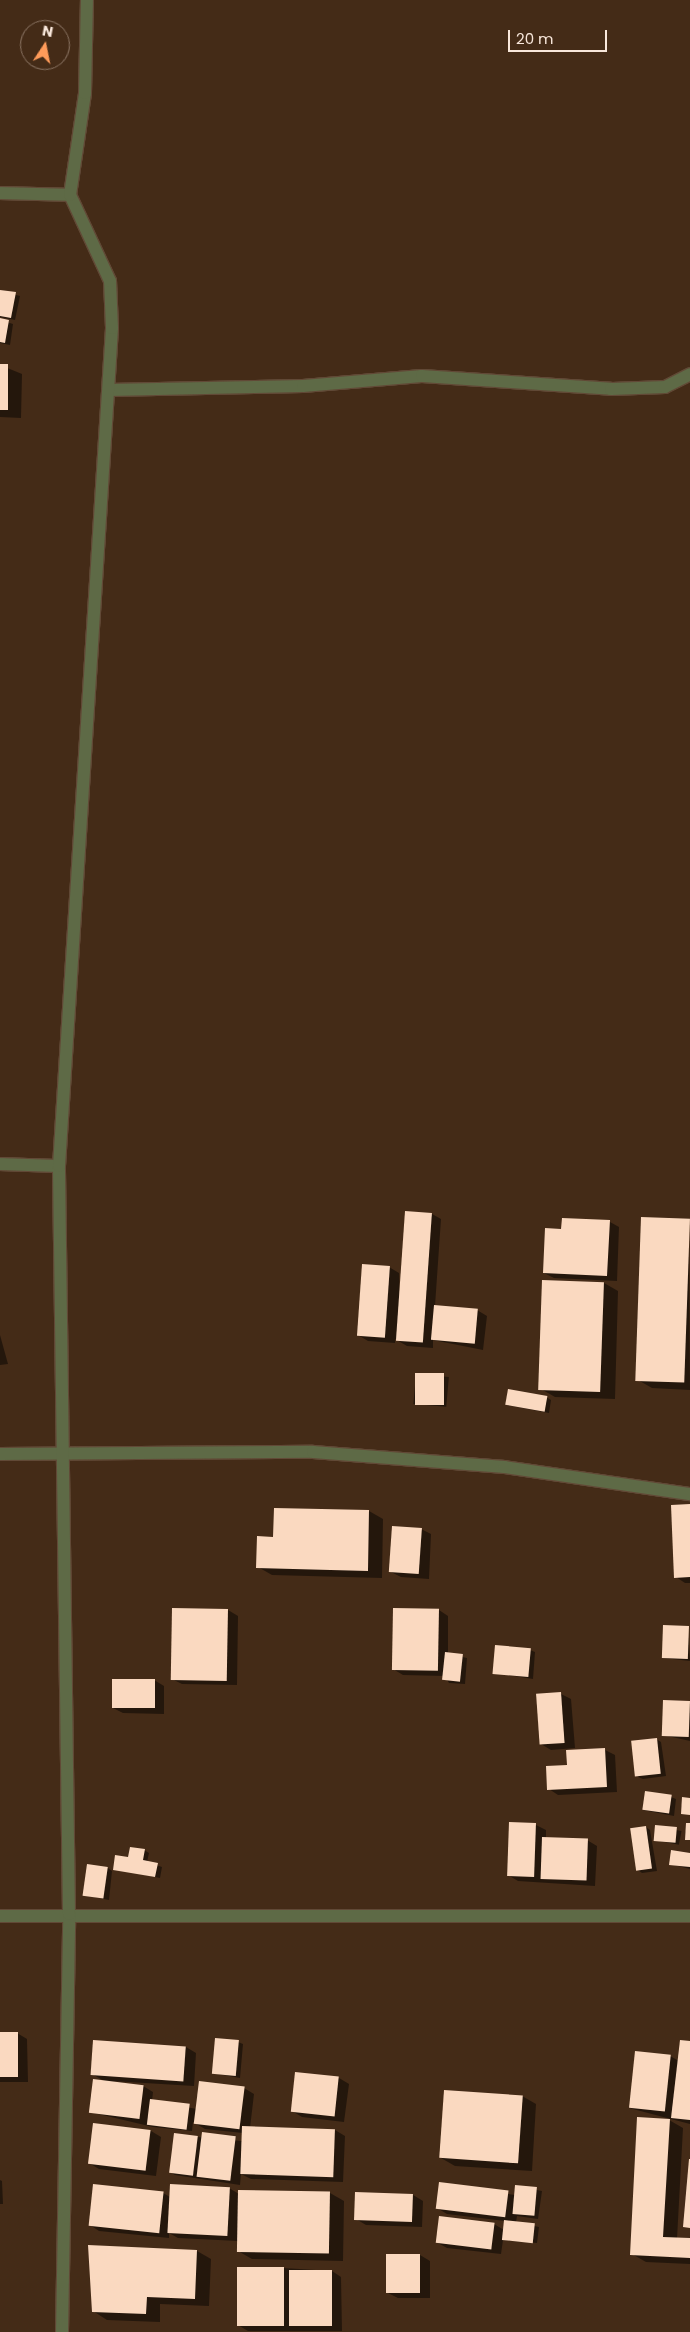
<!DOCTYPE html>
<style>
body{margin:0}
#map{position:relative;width:690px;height:2332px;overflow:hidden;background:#442b17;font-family:Poppins,sans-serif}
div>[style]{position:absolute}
.shadow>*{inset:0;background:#0007;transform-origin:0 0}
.building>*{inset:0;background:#fad9c0;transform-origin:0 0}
.roads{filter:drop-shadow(1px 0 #614936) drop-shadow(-1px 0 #614936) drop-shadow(0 1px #614936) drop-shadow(0 -1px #614936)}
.street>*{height:12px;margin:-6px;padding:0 6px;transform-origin:6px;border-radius:6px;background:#5e6a46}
span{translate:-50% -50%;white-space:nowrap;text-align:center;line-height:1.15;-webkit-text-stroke:5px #442b17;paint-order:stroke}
.north{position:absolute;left:20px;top:20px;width:50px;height:50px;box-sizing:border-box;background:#442b17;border:1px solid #8c7665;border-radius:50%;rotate:11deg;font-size:14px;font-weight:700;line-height:20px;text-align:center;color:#f8e7db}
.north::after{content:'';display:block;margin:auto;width:18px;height:22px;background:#ff9b5a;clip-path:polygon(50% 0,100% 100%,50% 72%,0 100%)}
.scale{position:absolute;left:508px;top:30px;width:99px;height:22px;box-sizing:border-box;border:2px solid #f8e7db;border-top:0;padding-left:6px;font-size:15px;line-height:18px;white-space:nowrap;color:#f8e7db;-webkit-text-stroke:4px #442b17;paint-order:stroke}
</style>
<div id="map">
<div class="shadow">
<div style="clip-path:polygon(0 291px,20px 296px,15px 320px,0 317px)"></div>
<div style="clip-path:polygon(0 320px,13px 324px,10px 345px,0 343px)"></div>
<div style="clip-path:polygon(0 365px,22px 374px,21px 418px,0 417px)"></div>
<div style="clip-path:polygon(432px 1214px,441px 1219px,435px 1306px,477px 1310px,487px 1316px,483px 1350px,433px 1340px,433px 1348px,407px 1346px,395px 1339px,395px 1343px,368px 1341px,358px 1335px,389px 1267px,399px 1273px,400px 1304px)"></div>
<div style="clip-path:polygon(689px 1220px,690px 1390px,652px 1388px,638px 1380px)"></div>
<div style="clip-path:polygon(610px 1222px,619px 1227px,617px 1281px,554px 1278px,544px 1273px,562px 1230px)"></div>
<div style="clip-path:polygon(604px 1283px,618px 1291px,615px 1399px,555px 1397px,541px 1389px)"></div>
<div style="clip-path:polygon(0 1335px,8px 1364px,0 1365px)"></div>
<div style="left:416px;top:1374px;width:33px;height:30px;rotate:5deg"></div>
<div style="clip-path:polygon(546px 1397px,551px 1400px,549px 1413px,507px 1405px)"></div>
<div style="clip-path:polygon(690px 1505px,690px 1583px,685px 1583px,676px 1577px)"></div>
<div style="clip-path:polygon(369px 1511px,383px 1519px,382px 1578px,272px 1575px,258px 1567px,274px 1538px)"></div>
<div style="clip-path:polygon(421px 1529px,431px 1534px,429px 1579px,401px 1577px,391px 1572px)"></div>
<div style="clip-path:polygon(228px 1610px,238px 1616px,237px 1685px,182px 1684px,172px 1679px)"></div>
<div style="clip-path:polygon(439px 1610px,448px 1616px,448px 1654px,467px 1658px,465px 1684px,449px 1683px,445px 1676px,403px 1675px,393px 1669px)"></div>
<div style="clip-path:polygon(688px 1627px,690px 1661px,664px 1658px)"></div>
<div style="clip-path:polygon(530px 1650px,535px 1652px,533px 1679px,495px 1673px)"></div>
<div style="clip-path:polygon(154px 1680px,164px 1686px,164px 1714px,123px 1713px,113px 1708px)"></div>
<div style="clip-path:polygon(561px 1694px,571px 1699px,575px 1748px,551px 1750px,541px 1744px)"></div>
<div style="clip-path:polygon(690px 1703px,690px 1741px,663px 1735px)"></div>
<div style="clip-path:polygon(656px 1739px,661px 1742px,666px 1776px,643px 1779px,638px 1777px)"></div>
<div style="clip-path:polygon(605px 1750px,615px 1755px,617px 1792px,558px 1795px,549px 1789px,568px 1767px)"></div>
<div style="clip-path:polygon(671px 1797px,676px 1799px,674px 1816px,643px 1810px)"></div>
<div style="clip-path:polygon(510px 1823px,536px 1825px,546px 1830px,546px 1838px,587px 1840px,597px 1846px,595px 1886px,518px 1881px,508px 1875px)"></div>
<div style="left:656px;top:1826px;width:26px;height:14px;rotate:11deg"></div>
<div style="clip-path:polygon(646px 1827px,650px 1830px,657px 1871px,642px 1873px,638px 1870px)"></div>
<div style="clip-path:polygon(144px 1850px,149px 1853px,147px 1862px,162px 1867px,160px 1878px,115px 1869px)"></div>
<div style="clip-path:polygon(690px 1854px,690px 1869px,670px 1864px)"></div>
<div style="clip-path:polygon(108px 1868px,112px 1871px,109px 1900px,84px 1895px)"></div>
<div style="clip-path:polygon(0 2033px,17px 2033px,27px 2039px,28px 2082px,0 2082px)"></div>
<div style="clip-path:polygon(95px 2042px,186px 2047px,196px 2053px,194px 2086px,112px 2081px,143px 2086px,153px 2092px,152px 2101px,197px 2109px,244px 2088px,254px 2094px,250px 2128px,335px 2130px,345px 2136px,343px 2182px,251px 2179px,241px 2174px,240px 2185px,175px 2175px,170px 2172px,197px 2137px,242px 2141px,243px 2133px,205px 2129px,193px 2122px,192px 2131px,153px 2127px,90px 2112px,106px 2082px,92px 2074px)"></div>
<div style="clip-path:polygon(238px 2042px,243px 2044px,240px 2078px,212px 2073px)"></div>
<div style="clip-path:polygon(690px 2042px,690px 2124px,629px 2108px,670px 2056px,679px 2061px)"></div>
<div style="clip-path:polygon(339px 2078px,349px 2084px,344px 2122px,302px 2117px,292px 2111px)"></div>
<div style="clip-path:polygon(522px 2096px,536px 2104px,532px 2171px,455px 2166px,441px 2158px)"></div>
<div style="clip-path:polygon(669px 2120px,683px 2128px,677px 2239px,690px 2240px,690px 2264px,646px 2262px,632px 2254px)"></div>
<div style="clip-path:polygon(151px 2131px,161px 2137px,156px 2176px,99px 2169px,89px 2163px)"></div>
<div style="clip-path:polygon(0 2180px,2px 2181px,3px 2204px,0 2204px)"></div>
<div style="clip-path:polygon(440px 2184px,515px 2195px,516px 2186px,542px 2191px,538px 2219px,517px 2216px,516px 2222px,539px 2227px,537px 2243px,503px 2240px,501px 2254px,447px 2248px,438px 2243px,494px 2224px,504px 2230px,505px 2221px,447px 2214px,437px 2208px)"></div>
<div style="clip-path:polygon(229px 2188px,239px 2194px,330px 2193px,344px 2201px,343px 2261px,252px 2259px,238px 2251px,238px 2241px,178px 2238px,169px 2233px,169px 2238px,99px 2231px,90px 2225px,163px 2193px,170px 2197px)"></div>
<div style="clip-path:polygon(413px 2195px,423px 2201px,422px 2227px,366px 2225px,356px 2219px)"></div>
<div style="clip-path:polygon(197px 2251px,211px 2259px,209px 2306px,160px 2304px,160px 2322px,107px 2320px,93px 2311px)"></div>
<div style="clip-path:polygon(420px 2255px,430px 2261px,430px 2298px,398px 2298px,388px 2293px)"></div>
<div style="clip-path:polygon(283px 2268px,332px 2271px,341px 2277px,342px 2331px,248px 2331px,238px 2325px)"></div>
</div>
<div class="building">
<div style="clip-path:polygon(0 290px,16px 292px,11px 318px,0 316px)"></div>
<div style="clip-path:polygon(0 318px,9px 320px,5px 343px,0 342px)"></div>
<div style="left:0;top:364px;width:8px;height:46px"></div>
<div style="left:405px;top:1211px;width:27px;height:130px;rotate:4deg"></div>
<div style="left:641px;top:1217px;width:49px;height:164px;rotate:2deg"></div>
<div style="clip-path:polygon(562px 1218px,610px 1220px,607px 1276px,543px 1273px,545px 1228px,561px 1229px)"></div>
<div style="left:362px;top:1264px;width:28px;height:72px;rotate:4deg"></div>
<div style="left:542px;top:1280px;width:62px;height:110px;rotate:2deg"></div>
<div style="left:434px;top:1305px;width:44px;height:35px;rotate:5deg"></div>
<div style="left:415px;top:1373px;width:29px;height:32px"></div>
<div style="left:508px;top:1389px;width:40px;height:16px;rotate:10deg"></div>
<div style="clip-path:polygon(690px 1504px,690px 1577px,674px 1578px,671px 1505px)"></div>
<div style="clip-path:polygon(274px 1508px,369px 1510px,368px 1571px,256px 1568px,257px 1536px,273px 1537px)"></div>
<div style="left:392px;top:1526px;width:30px;height:46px;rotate:4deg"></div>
<div style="left:172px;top:1608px;width:56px;height:72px;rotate:1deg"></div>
<div style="left:393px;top:1608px;width:46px;height:62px;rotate:1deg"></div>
<div style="left:663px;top:1625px;width:26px;height:33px;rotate:2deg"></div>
<div style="left:495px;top:1645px;width:36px;height:29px;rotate:5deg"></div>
<div style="left:445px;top:1652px;width:18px;height:28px;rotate:6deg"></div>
<div style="left:112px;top:1679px;width:43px;height:29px"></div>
<div style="left:561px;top:1692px;width:51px;height:25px;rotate:86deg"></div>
<div style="left:663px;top:1700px;width:27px;height:36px;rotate:2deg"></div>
<div style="left:657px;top:1738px;width:36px;height:26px;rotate:84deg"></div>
<div style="clip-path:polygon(605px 1748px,607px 1787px,547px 1790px,546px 1766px,567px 1765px,566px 1750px)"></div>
<div style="left:645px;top:1791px;width:27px;height:19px;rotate:8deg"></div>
<div style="clip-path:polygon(682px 1797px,690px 1798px,690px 1815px,681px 1814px)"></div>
<div style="left:509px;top:1822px;width:27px;height:54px;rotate:2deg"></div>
<div style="clip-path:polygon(686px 1823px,690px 1823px,690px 1840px,685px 1840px)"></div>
<div style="left:655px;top:1825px;width:22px;height:16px;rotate:5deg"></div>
<div style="left:646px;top:1826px;width:43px;height:16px;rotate:82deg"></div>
<div style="left:542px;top:1837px;width:46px;height:42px;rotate:2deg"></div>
<div style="clip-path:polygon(130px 1847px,145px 1849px,143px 1860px,158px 1863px,155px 1877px,113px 1870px,115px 1855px,128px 1857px)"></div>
<div style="clip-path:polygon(671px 1850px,690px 1853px,690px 1867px,669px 1865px)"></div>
<div style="left:87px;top:1864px;width:21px;height:32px;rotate:8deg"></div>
<div style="left:0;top:2032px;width:18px;height:45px"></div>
<div style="left:215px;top:2038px;width:24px;height:36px;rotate:5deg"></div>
<div style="left:93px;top:2040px;width:93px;height:35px;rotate:4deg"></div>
<div style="clip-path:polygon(680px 2040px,690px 2041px,690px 2120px,671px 2118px)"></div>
<div style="left:635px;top:2051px;width:36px;height:57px;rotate:6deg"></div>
<div style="left:295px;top:2072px;width:44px;height:40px;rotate:6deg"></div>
<div style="left:93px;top:2079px;width:51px;height:34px;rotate:7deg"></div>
<div style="left:199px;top:2081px;width:46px;height:43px;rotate:7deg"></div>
<div style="left:444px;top:2090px;width:79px;height:68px;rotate:4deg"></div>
<div style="left:150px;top:2099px;width:40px;height:26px;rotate:7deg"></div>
<div style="clip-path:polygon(637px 2117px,670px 2119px,663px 2237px,690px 2238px,690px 2258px,630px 2255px)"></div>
<div style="left:93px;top:2123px;width:58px;height:41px;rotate:7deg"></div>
<div style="left:242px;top:2126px;width:93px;height:48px;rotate:2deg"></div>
<div style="left:202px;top:2132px;width:34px;height:45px;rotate:7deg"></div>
<div style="left:174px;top:2133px;width:24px;height:40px;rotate:7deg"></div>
<div style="clip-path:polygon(689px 2159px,690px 2159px,690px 2228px,683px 2227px)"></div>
<div style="left:439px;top:2182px;width:70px;height:27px;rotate:7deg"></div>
<div style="left:93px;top:2184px;width:71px;height:42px;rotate:6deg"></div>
<div style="left:170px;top:2184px;width:60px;height:49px;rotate:3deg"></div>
<div style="left:515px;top:2185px;width:22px;height:29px;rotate:5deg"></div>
<div style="left:238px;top:2190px;width:92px;height:62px;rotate:1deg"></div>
<div style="left:355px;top:2192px;width:58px;height:28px;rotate:2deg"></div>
<div style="left:439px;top:2216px;width:56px;height:27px;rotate:7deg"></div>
<div style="left:504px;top:2220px;width:31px;height:20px;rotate:6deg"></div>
<div style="clip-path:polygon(88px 2245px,197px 2250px,195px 2299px,147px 2297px,146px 2314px,92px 2312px)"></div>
<div style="left:386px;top:2254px;width:34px;height:39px"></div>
<div style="left:237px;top:2267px;width:47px;height:59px"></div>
<div style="left:289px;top:2270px;width:43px;height:56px"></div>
</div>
<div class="roads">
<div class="street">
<div style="left:0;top:193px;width:70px;rotate:1.6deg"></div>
<div style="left:109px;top:390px;width:194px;rotate:-1.2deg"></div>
<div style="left:303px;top:386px;width:119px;rotate:-4.8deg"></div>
<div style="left:422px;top:376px;width:189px;rotate:3.9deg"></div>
<div style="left:611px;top:389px;width:54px;rotate:-2.1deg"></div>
<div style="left:665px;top:387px;width:28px;rotate:-27deg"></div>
<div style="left:0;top:1164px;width:59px;rotate:1.9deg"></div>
<div style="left:0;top:1454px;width:313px;rotate:-0.4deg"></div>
<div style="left:313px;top:1452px;width:192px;rotate:4.5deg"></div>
<div style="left:504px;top:1467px;width:188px;rotate:8.3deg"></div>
<div style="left:0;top:1916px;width:690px"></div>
<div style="left:62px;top:2332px;width:418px;rotate:-89deg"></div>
<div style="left:69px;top:1914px;width:748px;rotate:-90.77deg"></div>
<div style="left:59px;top:1166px;width:840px;rotate:-86.38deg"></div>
<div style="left:112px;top:328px;width:47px;rotate:-92.4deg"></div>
<div style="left:110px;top:281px;width:95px;rotate:-114.9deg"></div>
<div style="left:70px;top:195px;width:103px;rotate:-81.6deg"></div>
<div style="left:85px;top:93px;width:93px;rotate:-88.8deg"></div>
</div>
</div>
<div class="north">N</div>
<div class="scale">20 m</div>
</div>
